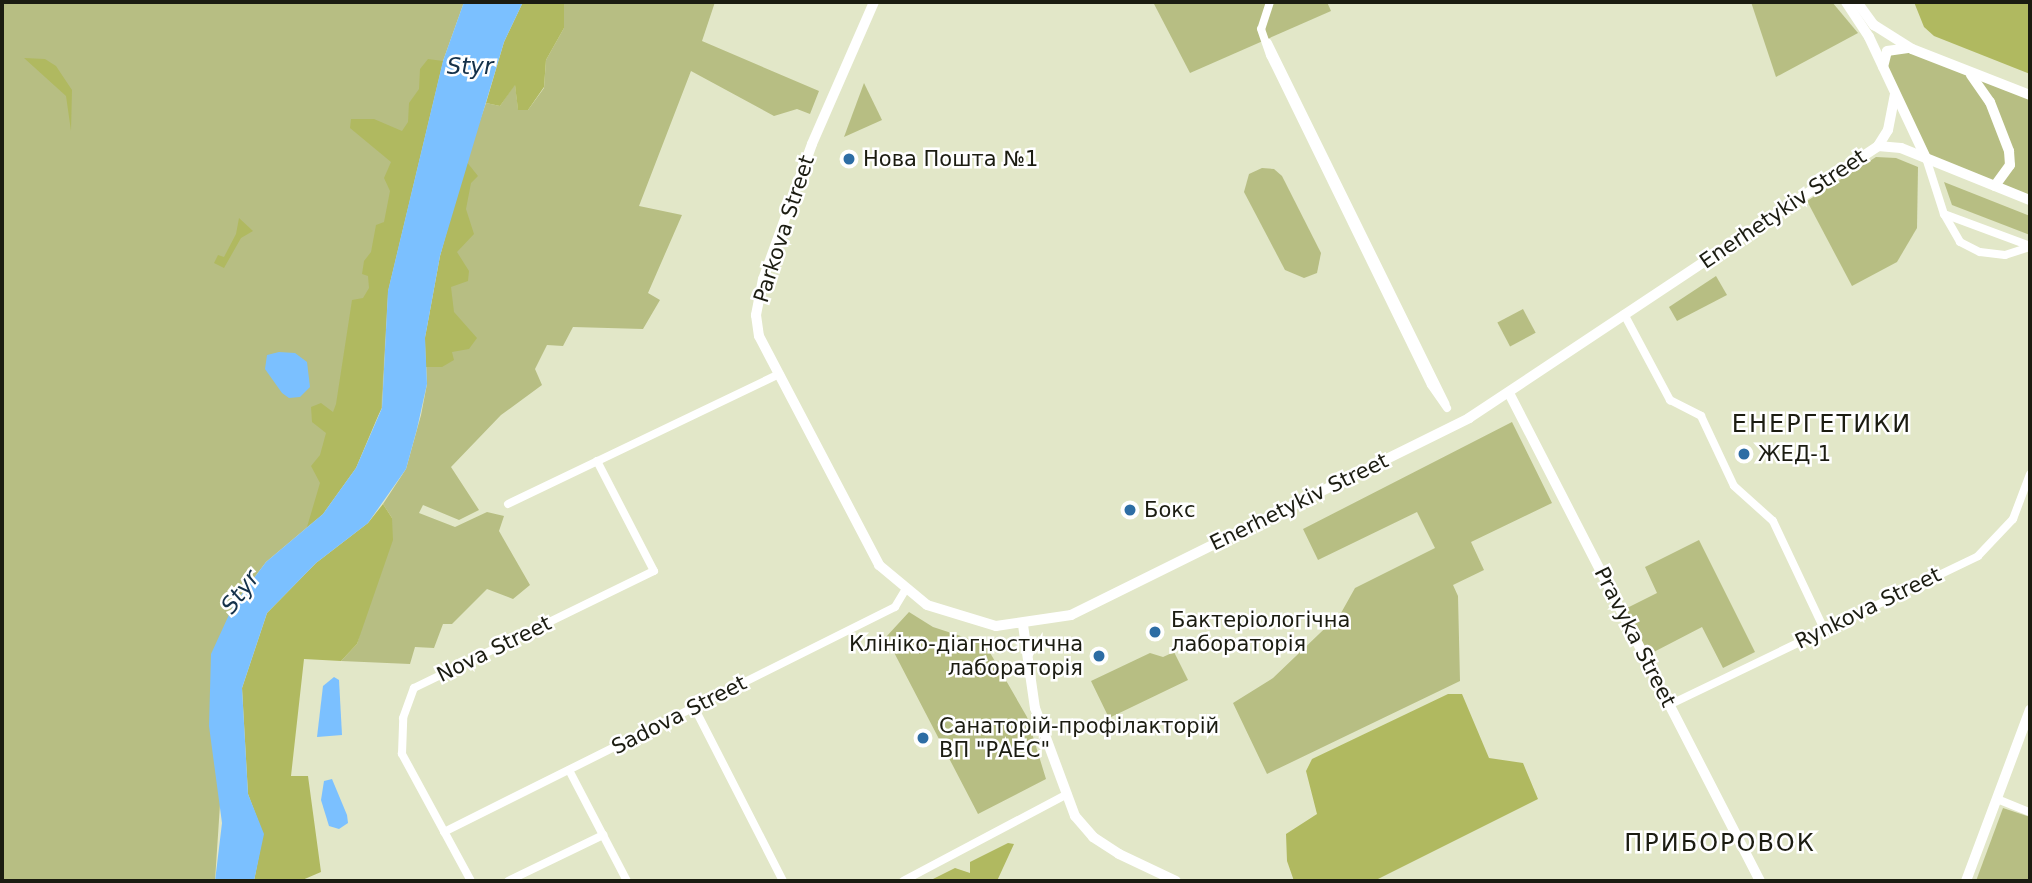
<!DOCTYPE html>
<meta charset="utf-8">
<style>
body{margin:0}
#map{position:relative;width:2032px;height:883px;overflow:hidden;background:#e2e7c8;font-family:"DejaVu Sans",sans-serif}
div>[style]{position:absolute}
.green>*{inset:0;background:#b7be83;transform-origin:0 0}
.forest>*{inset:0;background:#b0b960}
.water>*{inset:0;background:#7bc0ff}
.street>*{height:8px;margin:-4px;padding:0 4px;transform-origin:4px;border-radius:4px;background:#fff}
.secondary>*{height:10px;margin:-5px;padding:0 5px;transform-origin:5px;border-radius:5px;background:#fff}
.dots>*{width:19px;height:19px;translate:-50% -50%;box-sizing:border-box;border:4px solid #fff;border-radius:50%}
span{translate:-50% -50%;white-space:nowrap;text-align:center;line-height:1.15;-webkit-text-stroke:5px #fff;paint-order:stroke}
.poi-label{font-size:21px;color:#1b1c11}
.left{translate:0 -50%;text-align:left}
.right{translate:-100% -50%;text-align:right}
.street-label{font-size:21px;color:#1b1c11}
.water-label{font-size:23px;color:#14314a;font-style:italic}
.quarter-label{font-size:24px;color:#1b1c11;letter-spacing:2px}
.frame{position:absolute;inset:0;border:4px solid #1b1c11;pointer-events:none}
</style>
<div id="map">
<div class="green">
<div style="clip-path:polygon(2px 2px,464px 2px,443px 61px,388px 291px,382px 408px,323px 514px,266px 562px,233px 606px,215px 881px,2px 881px)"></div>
<div style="clip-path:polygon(564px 2px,715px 2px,702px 41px,819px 91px,810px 114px,797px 109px,774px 116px,691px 71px,639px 206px,682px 215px,648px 293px,660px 300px,643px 329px,573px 327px,563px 346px,547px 345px,535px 369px,542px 385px,501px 415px,451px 467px,479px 510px,459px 520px,423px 505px,419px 513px,455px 527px,487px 512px,504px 516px,499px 531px,530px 585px,513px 599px,487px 589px,452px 624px,443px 624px,434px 648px,415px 647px,410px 664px,341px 661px,357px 644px,392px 518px,383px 504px,406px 469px,421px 415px,427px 384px,425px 338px,462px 172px,486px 103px,500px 106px,515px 84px,518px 109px,528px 110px,544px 88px,546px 60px,564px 28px)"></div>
<div style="clip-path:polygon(1153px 2px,1327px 2px,1331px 11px,1190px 73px)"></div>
<div style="clip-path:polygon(1751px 2px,1832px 2px,1858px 33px,1776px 77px)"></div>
<div style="clip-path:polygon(1896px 46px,2030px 95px,2030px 200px,1926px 158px,1884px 59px)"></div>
<div style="clip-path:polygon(864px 83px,882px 120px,844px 137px)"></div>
<div style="clip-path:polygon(1876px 157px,1896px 158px,1918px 167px,1917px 228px,1897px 262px,1852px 286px,1807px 201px)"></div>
<div style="clip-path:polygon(1262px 168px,1274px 169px,1282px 176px,1321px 253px,1317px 273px,1304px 278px,1285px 270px,1244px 192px,1249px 174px)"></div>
<div style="clip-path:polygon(1944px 182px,2030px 216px,2030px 235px,1952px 205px)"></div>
<div style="clip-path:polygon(1716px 276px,1727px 295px,1677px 321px,1669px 307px)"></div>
<div style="left:1523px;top:309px;width:27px;height:29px;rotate:62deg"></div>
<div style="clip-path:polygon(1512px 422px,1552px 503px,1471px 542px,1484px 570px,1453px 585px,1458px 596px,1460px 681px,1267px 774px,1233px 703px,1273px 678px,1341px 613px,1355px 588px,1435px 548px,1417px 512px,1318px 560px,1303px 529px)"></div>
<div style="clip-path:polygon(1699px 540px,1755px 652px,1723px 668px,1702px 627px,1648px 655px,1625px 609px,1657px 593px,1645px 567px)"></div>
<div style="clip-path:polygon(909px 612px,933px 627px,985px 644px,1027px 717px,1046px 779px,978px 814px,886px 637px)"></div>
<div style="clip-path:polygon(1174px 652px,1188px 680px,1109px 718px,1091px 681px,1150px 653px,1163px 657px)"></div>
<div style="clip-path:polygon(2003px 808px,2030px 817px,2030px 881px,1976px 881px)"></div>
</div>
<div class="forest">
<div style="clip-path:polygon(523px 2px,564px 2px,564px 28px,546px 60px,544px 87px,528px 110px,518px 110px,515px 85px,500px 106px,486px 103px,504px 42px)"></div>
<div style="clip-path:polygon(1914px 2px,2030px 2px,2030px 74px,1934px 36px,1924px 27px)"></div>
<div style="clip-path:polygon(24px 58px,45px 59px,56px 66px,72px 90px,71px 131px,66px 96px)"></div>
<div style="clip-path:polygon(428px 59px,443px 61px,388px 291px,381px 409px,356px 468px,323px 514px,307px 527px,320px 483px,311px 466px,320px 455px,326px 433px,312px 422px,311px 407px,321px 403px,333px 412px,336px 404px,352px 300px,363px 298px,369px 288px,368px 276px,362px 274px,364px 261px,371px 252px,376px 225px,384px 222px,390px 191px,384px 178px,391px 162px,350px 128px,351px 119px,374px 119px,402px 131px,408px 122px,409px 103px,419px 89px,420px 69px)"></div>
<div style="clip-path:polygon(466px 161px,478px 176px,471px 183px,466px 209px,474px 234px,457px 252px,469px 271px,468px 281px,451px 287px,454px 312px,477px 338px,469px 349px,452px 352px,454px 360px,442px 367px,426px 367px,425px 338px,440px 256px)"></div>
<div style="clip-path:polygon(239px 218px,253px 231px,241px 238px,224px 268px,214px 263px,218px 255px,224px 257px,236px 234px)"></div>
<div style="clip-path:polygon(383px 504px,392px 518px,393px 540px,357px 644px,341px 661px,304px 659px,291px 776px,308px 776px,321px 872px,300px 881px,254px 881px,263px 834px,248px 794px,242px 688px,267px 613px,316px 563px,368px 523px)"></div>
<div style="clip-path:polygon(1448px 694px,1462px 694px,1489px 758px,1523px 763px,1538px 799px,1374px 881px,1294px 881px,1287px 861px,1286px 834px,1317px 814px,1306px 771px,1312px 759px)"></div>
<div style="clip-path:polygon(1008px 843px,1014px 844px,997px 881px,929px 881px,955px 868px,970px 873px,970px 862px)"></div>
</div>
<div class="water">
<div style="clip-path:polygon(464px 2px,523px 2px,504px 42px,440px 256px,425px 338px,427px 384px,417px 429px,406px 469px,368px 523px,316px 563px,267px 613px,242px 688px,248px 794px,264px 834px,254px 881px,215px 881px,222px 823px,209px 726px,211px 654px,233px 606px,266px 562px,323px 514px,356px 468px,382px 408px,388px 291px,443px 61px)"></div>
<div style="clip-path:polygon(279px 352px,295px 353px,307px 362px,310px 387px,300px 397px,289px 398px,282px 393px,265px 369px,267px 355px)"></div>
<div style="clip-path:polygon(334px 677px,339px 680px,342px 735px,317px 737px,323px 686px)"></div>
<div style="clip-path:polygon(332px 779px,347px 815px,348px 823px,339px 829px,329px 826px,321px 800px,324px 781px)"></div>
</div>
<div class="street">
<div style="left:1270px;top:2px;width:28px;rotate:108deg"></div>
<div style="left:1261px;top:29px;width:28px;rotate:71deg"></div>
<div style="left:1270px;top:55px;width:367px;rotate:64deg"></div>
<div style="left:1431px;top:385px;width:28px;rotate:55deg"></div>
<div style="left:1268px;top:43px;width:402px;rotate:63.8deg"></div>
<div style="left:1926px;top:158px;width:59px;rotate:72.2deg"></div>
<div style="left:1944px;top:214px;width:92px;rotate:20.4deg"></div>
<div style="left:1944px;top:214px;width:32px;rotate:60deg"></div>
<div style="left:1960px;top:242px;width:22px;rotate:27deg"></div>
<div style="left:1980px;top:252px;width:25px;rotate:7deg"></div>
<div style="left:2005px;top:255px;width:26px;rotate:-18deg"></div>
<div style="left:1624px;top:314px;width:98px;rotate:61.9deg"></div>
<div style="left:1670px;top:400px;width:35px;rotate:27deg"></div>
<div style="left:1701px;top:416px;width:77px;rotate:64.8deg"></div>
<div style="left:1734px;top:486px;width:52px;rotate:41.9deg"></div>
<div style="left:1773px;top:521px;width:119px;rotate:64.7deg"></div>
<div style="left:508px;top:504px;width:301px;rotate:-25.6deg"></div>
<div style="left:1669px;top:705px;width:343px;rotate:-25.7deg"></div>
<div style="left:1978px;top:556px;width:51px;rotate:-46.6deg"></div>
<div style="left:2013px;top:519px;width:48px;rotate:-69.3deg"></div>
<div style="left:694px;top:707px;width:195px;rotate:62.9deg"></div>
<div style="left:569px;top:770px;width:125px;rotate:62.4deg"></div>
<div style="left:1997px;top:799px;width:35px;rotate:22deg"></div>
<div style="left:444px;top:832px;width:504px;rotate:-26.51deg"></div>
<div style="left:895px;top:607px;width:21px;rotate:-59deg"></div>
<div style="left:471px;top:881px;width:145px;rotate:-118.5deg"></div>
<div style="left:402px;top:754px;width:36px;rotate:-88deg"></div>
<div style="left:403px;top:718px;width:32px;rotate:-70deg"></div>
<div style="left:414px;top:688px;width:267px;rotate:-26deg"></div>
<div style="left:654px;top:571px;width:124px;rotate:-117.4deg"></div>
<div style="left:508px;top:881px;width:106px;rotate:-25.8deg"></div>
<div style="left:903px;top:881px;width:186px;rotate:-27.9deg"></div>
</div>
<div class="secondary">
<div style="left:874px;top:2px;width:155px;rotate:113.6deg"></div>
<div style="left:812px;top:144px;width:144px;rotate:109.9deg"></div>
<div style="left:763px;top:279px;width:37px;rotate:101deg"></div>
<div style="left:756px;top:315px;width:21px;rotate:82deg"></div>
<div style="left:759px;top:336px;width:259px;rotate:62.3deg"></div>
<div style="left:879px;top:565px;width:62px;rotate:39.8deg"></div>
<div style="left:927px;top:605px;width:72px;rotate:16.9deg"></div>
<div style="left:996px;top:626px;width:76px;rotate:-8.3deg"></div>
<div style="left:1071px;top:615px;width:444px;rotate:-26.3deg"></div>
<div style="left:1469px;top:418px;width:491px;rotate:-33.6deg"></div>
<div style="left:1878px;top:146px;width:19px;rotate:-58deg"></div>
<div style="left:1888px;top:130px;width:36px;rotate:-79deg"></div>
<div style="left:1846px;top:2px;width:42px;rotate:56.7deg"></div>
<div style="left:1869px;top:37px;width:134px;rotate:64.8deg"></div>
<div style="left:1857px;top:2px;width:29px;rotate:54deg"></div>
<div style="left:1874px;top:25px;width:45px;rotate:32.3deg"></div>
<div style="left:1912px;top:49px;width:127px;rotate:21.3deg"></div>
<div style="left:1883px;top:67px;width:16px;rotate:-76deg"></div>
<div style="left:1887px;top:51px;width:21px;rotate:-8deg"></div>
<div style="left:1971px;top:75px;width:33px;rotate:55deg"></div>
<div style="left:1990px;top:102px;width:53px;rotate:68.8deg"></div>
<div style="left:2009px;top:151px;width:14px;rotate:86deg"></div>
<div style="left:2010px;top:165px;width:26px;rotate:126deg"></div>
<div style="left:1878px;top:146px;width:23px;rotate:5deg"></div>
<div style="left:1901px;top:148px;width:139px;rotate:22deg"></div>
<div style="left:1509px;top:393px;width:549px;rotate:62.78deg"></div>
<div style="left:1023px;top:625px;width:84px;rotate:81.8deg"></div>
<div style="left:1035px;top:708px;width:115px;rotate:69.7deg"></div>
<div style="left:1075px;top:816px;width:28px;rotate:49deg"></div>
<div style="left:1093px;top:837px;width:31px;rotate:33deg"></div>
<div style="left:1119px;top:854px;width:63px;rotate:25.3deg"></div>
<div style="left:1966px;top:881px;width:183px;rotate:-69.5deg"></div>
</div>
<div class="dots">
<div style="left:849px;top:159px;background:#2d6da4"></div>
<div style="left:1744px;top:454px;background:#2d6da4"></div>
<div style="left:1130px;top:510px;background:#2d6da4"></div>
<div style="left:1155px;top:632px;background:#2d6da4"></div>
<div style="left:1099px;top:656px;background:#2d6da4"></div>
<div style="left:923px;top:738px;background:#2d6da4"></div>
</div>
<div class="poi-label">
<span class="left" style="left:863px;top:159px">Нова Пошта №1</span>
<span class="left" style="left:1758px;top:454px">ЖЕД-1</span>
<span class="left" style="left:1144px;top:510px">Бокс</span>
<span class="left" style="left:1171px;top:632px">Бактеріологічна<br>лабораторія</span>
<span class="right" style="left:1083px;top:656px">Клініко-діагностична<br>лабораторія</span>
<span class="left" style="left:939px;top:738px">Санаторій-профілакторій<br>ВП "РАЕС"</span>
</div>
<div class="street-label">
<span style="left:1783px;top:209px;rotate:-34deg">Enerhetykiv Street</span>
<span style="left:784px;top:229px;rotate:-72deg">Parkova Street</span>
<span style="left:1299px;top:502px;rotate:-26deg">Enerhetykiv Street</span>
<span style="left:1868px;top:608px;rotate:-26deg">Rynkova Street</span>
<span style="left:1635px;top:637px;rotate:63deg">Pravyka Street</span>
<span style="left:494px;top:649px;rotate:-26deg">Nova Street</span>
<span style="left:679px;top:715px;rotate:-27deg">Sadova Street</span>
</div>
<div class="water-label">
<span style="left:470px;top:66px">Styr</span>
<span style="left:240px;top:592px;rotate:-53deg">Styr</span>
</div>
<div class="quarter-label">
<span style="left:1822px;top:425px">ЕНЕРГЕТИКИ</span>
<span style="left:1720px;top:844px">ПРИБОРОВОК</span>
</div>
<div class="frame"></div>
</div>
